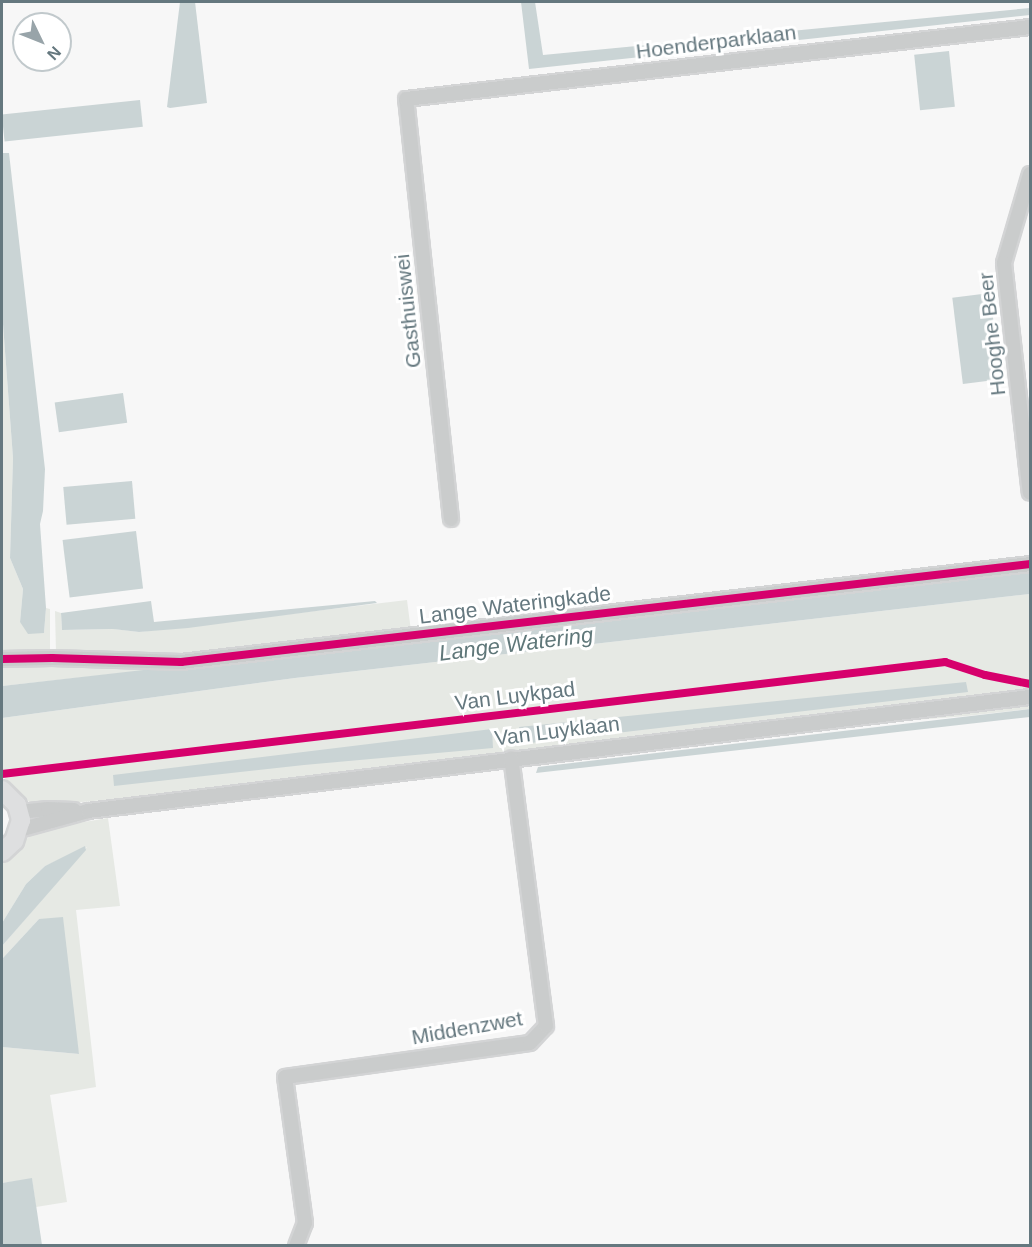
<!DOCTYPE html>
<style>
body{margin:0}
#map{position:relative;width:1032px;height:1247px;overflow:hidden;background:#f7f7f7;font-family:Helvetica,sans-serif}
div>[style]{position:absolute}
.green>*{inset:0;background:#e6e9e4}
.water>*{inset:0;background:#cad4d5;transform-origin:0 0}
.roads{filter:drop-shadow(2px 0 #d3d4d5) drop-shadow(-2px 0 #d3d4d5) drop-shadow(0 2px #d3d4d5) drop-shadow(0 -2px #d3d4d5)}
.minor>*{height:14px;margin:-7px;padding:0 7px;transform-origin:7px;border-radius:7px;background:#cacccc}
.major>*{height:18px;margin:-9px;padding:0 9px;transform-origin:9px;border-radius:9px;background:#dedfe0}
.cycleway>*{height:8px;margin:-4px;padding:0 4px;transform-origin:4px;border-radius:4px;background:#d6006c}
span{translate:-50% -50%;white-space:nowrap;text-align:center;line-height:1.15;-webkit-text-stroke:6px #fff;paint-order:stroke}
.street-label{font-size:21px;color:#65787f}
.water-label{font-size:22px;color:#5f7779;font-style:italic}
.frame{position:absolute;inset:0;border:3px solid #65787f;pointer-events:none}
.north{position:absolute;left:12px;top:12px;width:60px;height:60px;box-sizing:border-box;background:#fff;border:2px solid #c1c9cc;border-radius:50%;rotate:133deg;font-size:16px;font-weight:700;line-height:24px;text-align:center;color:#65787f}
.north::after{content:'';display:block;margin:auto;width:21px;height:27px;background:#98a4a9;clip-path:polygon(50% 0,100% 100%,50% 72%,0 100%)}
</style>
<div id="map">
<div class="green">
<div style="clip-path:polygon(2px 311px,13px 458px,10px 558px,23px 589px,20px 622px,44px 633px,46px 608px,50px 609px,50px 651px,47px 654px,2px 652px)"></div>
<div style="clip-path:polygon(1030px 594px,1030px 709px,967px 716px,525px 750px,162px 795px,82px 802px,33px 804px,22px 797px,2px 775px,2px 718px,295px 678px)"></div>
<div style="clip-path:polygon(407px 600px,411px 631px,179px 658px,56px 653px,55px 611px,61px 613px,62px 630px,114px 629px,139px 632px)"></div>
<div style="clip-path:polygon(53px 661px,169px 668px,2px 686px,2px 662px)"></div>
<div style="clip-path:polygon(108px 818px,120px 906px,76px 910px,96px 1087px,50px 1095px,67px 1202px,36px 1207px,32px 1179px,2px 1183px,2px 1047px,79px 1054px,39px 919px,2px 959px,2px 946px,87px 847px,45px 866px,26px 884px,2px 923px,2px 862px,32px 834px,42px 829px)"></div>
</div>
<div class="water">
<div style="clip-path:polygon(180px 2px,195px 2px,207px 103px,170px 108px,167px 107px)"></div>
<div style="clip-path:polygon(521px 2px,535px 2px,543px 55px,1030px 8px,1030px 15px,529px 69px)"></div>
<div style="left:949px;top:51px;width:56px;height:35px;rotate:84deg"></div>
<div style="left:140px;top:100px;width:27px;height:139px;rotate:84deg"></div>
<div style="clip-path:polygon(2px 153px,9px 153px,45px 469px,43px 511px,40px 524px,46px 608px,44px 633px,28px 634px,20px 622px,23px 589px,10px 558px,13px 458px,2px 311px)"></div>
<div style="left:990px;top:293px;width:87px;height:38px;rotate:83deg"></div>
<div style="left:123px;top:393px;width:30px;height:69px;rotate:82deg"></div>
<div style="left:132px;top:481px;width:38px;height:69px;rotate:85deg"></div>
<div style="left:136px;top:531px;width:58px;height:74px;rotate:83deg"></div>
<div style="clip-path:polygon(1030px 570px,1030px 594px,295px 678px,2px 718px,2px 686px)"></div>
<div style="clip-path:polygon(151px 601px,154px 622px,375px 601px,377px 603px,188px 628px,139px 632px,113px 629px,62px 630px,61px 613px)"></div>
<div style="clip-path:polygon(966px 682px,968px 692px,522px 744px,519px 727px)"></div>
<div style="clip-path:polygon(1030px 709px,1030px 717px,536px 773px,538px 767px)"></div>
<div style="clip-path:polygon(492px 729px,493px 748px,304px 765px,114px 786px,113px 775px)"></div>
<div style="clip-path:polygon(85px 846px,86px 850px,2px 946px,2px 923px,26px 884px,45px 866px)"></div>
<div style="clip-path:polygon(63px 917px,79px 1054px,2px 1047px,2px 959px,39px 919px)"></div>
<div style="clip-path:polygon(32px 1178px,42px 1245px,2px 1245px,2px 1183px)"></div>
</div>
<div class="roads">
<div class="minor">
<div style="left:1030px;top:174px;width:93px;rotate:106.3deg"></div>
<div style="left:1004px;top:263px;width:231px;rotate:83.6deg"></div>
<div style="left:451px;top:519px;width:422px;rotate:-96.1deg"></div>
<div style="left:406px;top:99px;width:628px;rotate:-6.58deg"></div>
<div style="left:2px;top:659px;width:50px;rotate:-1.1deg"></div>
<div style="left:52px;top:658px;width:129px;rotate:1.8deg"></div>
<div style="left:181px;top:662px;width:855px;rotate:-6.58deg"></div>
<div style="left:20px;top:812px;width:28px;rotate:-6deg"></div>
<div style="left:48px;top:809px;width:26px;rotate:2deg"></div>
<div style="left:19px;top:830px;width:72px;rotate:-15.4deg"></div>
<div style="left:88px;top:811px;width:949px;rotate:-6.9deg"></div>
<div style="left:296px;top:1246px;width:25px;rotate:-69deg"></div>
<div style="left:305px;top:1223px;width:147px;rotate:-97.8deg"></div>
<div style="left:285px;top:1077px;width:247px;rotate:-7.9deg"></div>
<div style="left:530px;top:1043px;width:23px;rotate:-47deg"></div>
<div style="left:546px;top:1026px;width:270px;rotate:-97.4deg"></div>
</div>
<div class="major">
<div style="left:2px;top:790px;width:21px;rotate:45deg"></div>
<div style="left:17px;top:805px;width:16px;rotate:75deg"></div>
<div style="left:21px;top:820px;width:22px;rotate:108deg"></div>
<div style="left:14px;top:841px;width:16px;rotate:137deg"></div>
</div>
</div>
<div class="cycleway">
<div style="left:2px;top:659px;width:50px;rotate:-1.1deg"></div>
<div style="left:52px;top:658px;width:129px;rotate:1.8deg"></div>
<div style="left:181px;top:662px;width:855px;rotate:-6.58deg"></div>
<div style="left:2px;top:774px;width:950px;rotate:-6.77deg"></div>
<div style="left:945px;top:662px;width:42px;rotate:18deg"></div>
<div style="left:985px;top:675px;width:46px;rotate:11.3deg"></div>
</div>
<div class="street-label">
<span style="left:716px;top:42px;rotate:-7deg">Hoenderparklaan</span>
<span style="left:408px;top:311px;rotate:-96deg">Gasthuiswei</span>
<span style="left:992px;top:334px;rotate:-96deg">Hooghe Beer</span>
<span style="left:515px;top:605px;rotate:-7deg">Lange Wateringkade</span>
<span style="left:515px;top:696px;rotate:-7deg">Van Luykpad</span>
<span style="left:557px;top:731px;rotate:-7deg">Van Luyklaan</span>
<span style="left:467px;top:1028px;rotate:-10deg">Middenzwet</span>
</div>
<div class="water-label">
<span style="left:516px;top:644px;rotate:-7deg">Lange Watering</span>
</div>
<div class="frame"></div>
<div class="north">N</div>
</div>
